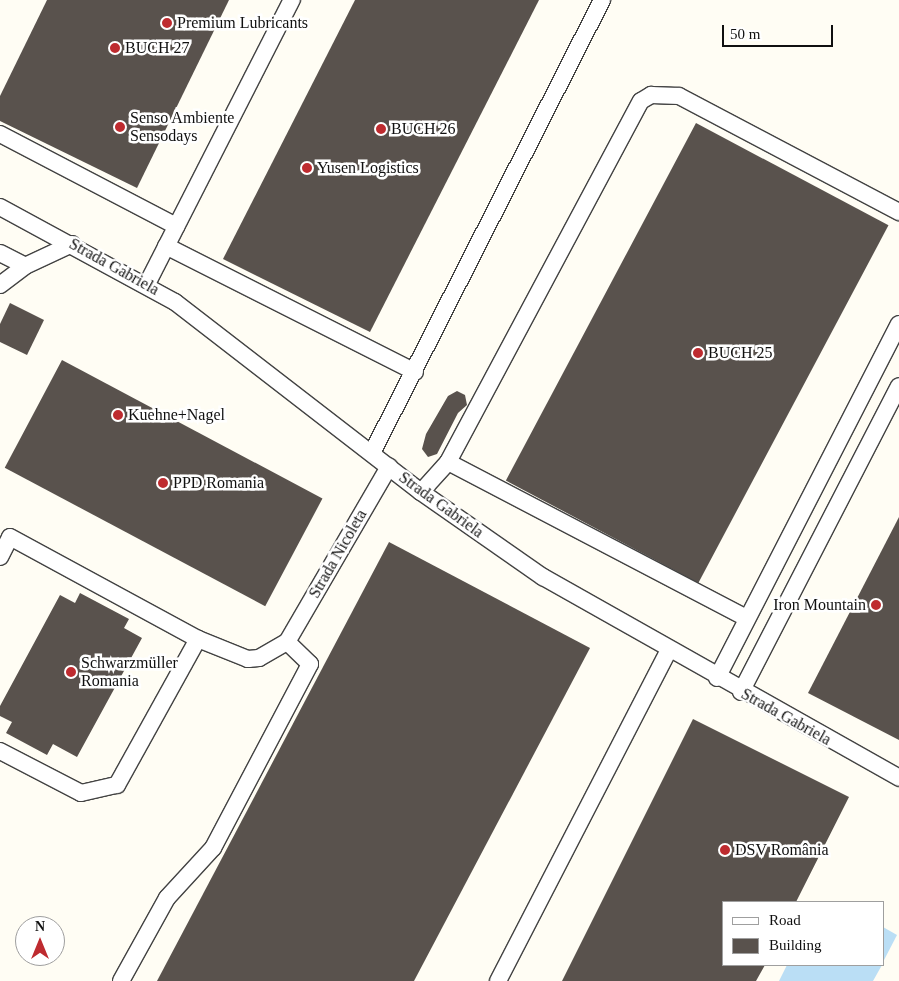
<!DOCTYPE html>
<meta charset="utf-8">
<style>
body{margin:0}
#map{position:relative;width:899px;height:981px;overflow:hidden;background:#fffdf4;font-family:Georgia,serif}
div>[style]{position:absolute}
.water>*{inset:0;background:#badef5}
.building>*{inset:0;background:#59524d;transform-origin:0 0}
.roads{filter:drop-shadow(1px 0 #434343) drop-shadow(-1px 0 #434343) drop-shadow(0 1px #434343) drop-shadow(0 -1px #434343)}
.minor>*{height:16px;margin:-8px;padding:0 8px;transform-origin:8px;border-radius:8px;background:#fff}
.dots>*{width:14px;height:14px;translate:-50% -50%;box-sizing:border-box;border:2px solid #fff;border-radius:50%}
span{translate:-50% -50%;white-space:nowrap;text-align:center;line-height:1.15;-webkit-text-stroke:5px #fff;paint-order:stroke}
.poi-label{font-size:16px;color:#101010}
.left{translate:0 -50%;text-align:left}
.right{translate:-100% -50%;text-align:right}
.street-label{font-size:16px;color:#101010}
.legend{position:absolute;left:722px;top:901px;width:162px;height:65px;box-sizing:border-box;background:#fff;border:1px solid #9f9f9f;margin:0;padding:6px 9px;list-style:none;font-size:15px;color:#101010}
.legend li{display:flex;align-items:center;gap:10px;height:25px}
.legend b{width:25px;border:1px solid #9f9f9f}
.north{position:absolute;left:15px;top:916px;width:50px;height:50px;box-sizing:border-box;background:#fff;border:1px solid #9f9f9f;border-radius:50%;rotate:0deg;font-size:14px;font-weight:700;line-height:20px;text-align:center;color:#101010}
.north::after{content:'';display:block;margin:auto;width:18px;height:22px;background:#be2b2f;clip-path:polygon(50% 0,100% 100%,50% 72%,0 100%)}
.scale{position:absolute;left:722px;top:25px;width:111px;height:22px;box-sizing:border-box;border:2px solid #101010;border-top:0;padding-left:6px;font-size:15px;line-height:18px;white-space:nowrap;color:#101010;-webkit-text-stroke:4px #fff;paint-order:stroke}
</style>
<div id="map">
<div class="water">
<div style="clip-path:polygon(883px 927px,897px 935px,883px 962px)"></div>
<div style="clip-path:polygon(787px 965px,882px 965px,873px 981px,779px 981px)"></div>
</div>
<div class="building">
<div style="clip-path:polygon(47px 0,229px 0,137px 188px,0 121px,0 96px)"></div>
<div style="clip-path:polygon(355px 0,539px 0,370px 332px,223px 259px)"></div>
<div style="left:696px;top:123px;width:218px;height:405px;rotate:28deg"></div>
<div style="clip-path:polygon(10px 303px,44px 320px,27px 355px,0 342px,0 324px)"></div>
<div style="left:62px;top:360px;width:295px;height:122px;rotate:28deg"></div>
<div style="clip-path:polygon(457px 391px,465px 395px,467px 405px,458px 413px,437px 454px,428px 457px,422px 449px,426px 434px,448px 396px)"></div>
<div style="clip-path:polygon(899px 517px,899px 740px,808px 693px)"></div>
<div style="clip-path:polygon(389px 542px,590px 648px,414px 981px,157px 981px)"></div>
<div style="clip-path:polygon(80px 593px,129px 619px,124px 628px,142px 638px,77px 757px,53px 744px,47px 755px,6px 733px,12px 722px,0 716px,0 706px,60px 595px,75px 603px)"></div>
<div style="clip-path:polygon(693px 719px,849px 797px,796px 902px,723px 902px,723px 965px,765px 965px,756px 981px,562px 981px)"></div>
</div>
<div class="roads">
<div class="minor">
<div style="left:0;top:134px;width:199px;rotate:27.6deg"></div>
<div style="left:0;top:207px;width:199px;rotate:28.5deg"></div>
<div style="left:175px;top:302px;width:311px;rotate:37.7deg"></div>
<div style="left:421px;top:492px;width:149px;rotate:34.9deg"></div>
<div style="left:543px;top:577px;width:409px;rotate:29.4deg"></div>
<div style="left:166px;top:246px;width:279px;rotate:26.8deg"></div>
<div style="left:0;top:253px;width:28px;rotate:27deg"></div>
<div style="left:147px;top:284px;width:319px;rotate:-63deg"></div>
<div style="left:0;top:285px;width:31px;rotate:-37deg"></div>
<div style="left:25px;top:266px;width:52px;rotate:-25.1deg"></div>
<div style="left:372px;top:453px;width:508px;rotate:-63.08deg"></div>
<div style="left:448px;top:462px;width:337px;rotate:27.6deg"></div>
<div style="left:421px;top:492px;width:40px;rotate:-48deg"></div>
<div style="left:448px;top:462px;width:409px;rotate:-61.9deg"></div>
<div style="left:641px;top:101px;width:12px;rotate:-31deg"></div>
<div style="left:651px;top:95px;width:28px;rotate:2deg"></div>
<div style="left:679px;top:96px;width:249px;rotate:27.8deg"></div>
<div style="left:0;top:557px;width:22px;rotate:-63deg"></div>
<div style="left:10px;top:537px;width:214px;rotate:28.5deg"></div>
<div style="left:198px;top:639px;width:54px;rotate:21.8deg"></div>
<div style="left:248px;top:659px;width:11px;rotate:-5deg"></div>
<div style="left:259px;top:658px;width:32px;rotate:-30deg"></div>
<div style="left:287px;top:642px;width:203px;rotate:-59.8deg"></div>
<div style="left:717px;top:678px;width:398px;rotate:-62.8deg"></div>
<div style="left:741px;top:692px;width:344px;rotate:-62.7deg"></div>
<div style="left:0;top:751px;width:91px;rotate:27.4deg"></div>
<div style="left:81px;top:793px;width:37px;rotate:-13deg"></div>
<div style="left:117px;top:785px;width:167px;rotate:-61deg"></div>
<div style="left:121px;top:981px;width:95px;rotate:-61deg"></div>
<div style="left:167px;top:898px;width:68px;rotate:-47.4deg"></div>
<div style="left:213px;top:848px;width:208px;rotate:-62.2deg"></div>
<div style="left:310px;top:664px;width:32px;rotate:-136deg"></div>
<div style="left:498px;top:981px;width:370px;rotate:-62.7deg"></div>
</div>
</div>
<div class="dots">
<div style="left:167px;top:23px;background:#be2b2f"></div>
<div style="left:115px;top:48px;background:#be2b2f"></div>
<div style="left:120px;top:127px;background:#be2b2f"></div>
<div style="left:381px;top:129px;background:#be2b2f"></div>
<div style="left:307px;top:168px;background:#be2b2f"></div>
<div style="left:698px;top:353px;background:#be2b2f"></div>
<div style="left:118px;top:415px;background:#be2b2f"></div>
<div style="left:163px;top:483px;background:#be2b2f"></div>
<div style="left:876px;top:605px;background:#be2b2f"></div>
<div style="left:71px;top:672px;background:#be2b2f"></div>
<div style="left:725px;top:850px;background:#be2b2f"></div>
</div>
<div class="poi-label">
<span class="left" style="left:177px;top:23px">Premium Lubricants</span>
<span class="left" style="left:125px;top:48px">BUCH 27</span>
<span class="left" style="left:130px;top:127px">Senso Ambiente<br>Sensodays</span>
<span class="left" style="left:391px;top:129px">BUCH 26</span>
<span class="left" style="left:317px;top:168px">Yusen Logistics</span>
<span class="left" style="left:708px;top:353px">BUCH 25</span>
<span class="left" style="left:128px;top:415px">Kuehne+Nagel</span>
<span class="left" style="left:173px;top:483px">PPD Romania</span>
<span class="right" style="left:866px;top:605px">Iron Mountain</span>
<span class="left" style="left:81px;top:672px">Schwarzmüller<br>Romania</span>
<span class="left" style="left:735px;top:850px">DSV România</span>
</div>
<div class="street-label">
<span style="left:114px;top:267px;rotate:29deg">Strada Gabriela</span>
<span style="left:441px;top:505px;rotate:36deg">Strada Gabriela</span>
<span style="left:338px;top:554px;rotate:-60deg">Strada Nicoleta</span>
<span style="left:786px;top:717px;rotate:29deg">Strada Gabriela</span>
</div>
<ul class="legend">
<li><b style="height:6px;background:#fff"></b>Road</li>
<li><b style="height:14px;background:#59524d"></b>Building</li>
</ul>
<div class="north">N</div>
<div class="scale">50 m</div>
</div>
